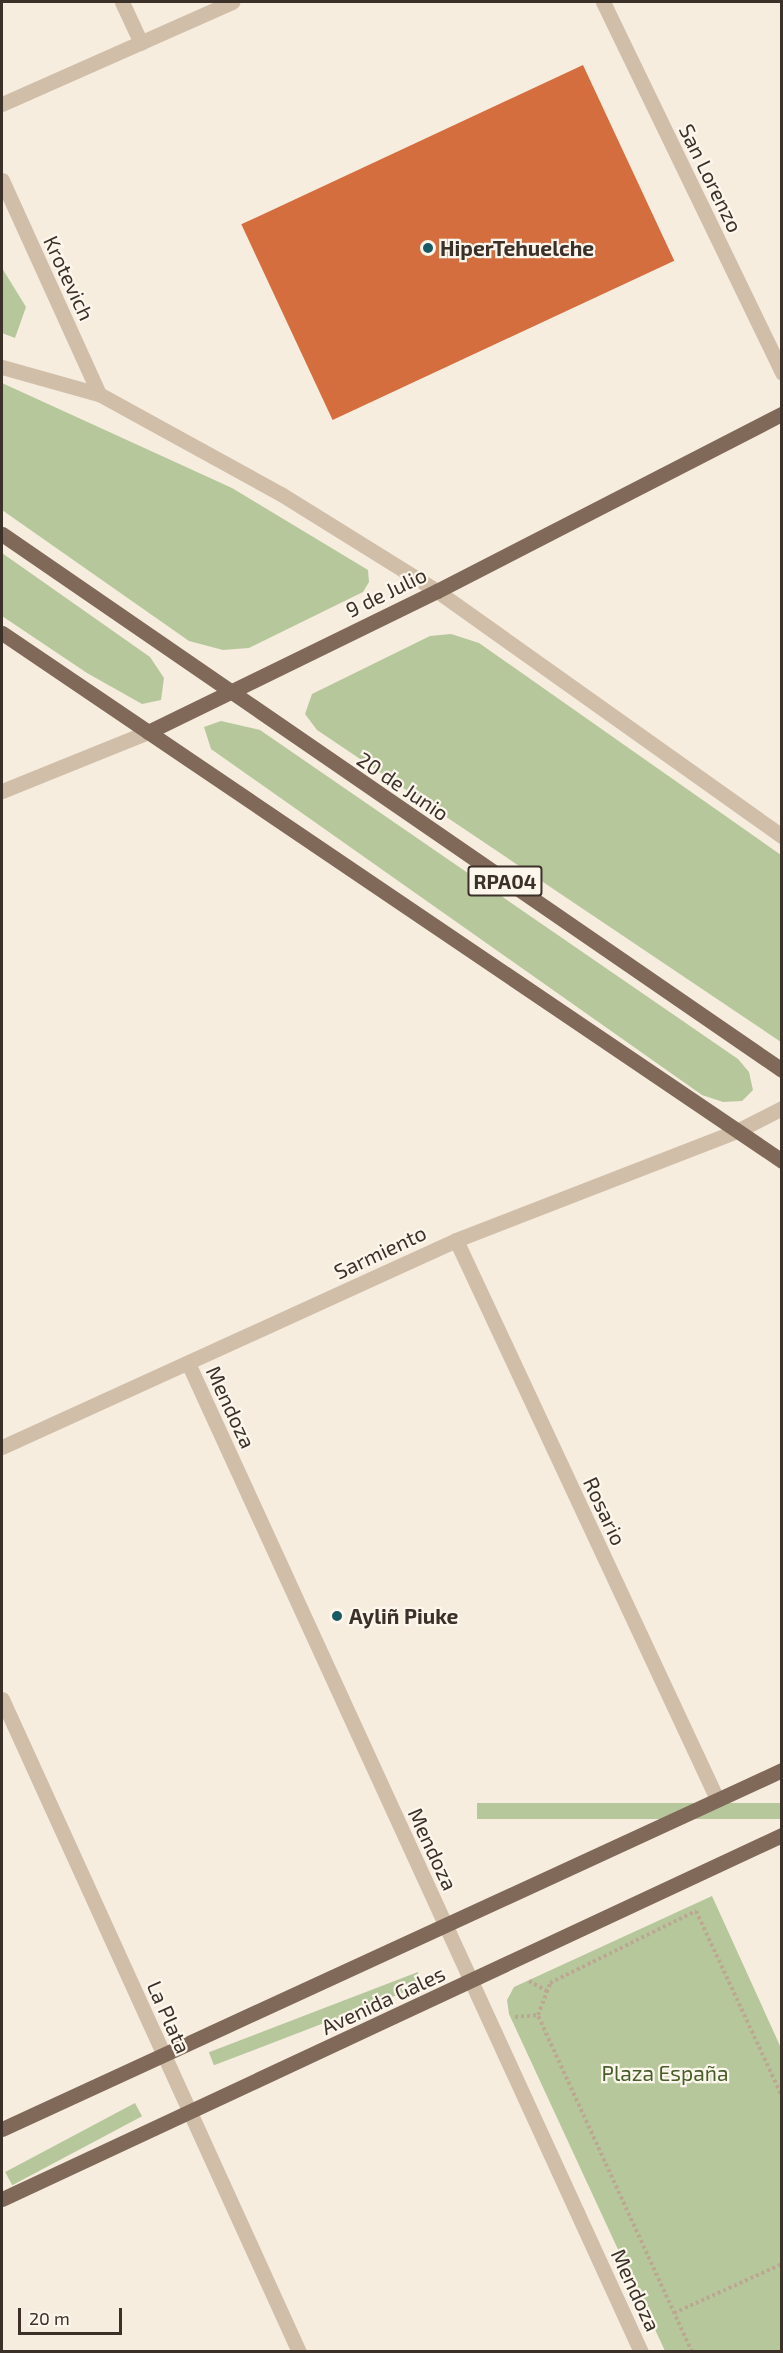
<!DOCTYPE html>
<meta charset="utf-8">
<style>
body{margin:0}
#map{position:relative;width:783px;height:2353px;overflow:hidden;background:#f6eddf;font-family:"Exo 2",sans-serif}
div>[style]{position:absolute}
.green>*{inset:0;background:#b6c79c;transform-origin:0 0}
.building>*{inset:0;background:#d46e3f;transform-origin:0 0}
.path>*{height:4px;margin-top:-2px;transform-origin:0;background:repeating-linear-gradient(90deg,#bca892 0 3px,transparent 0 6px)}
.minor>*{height:15px;margin:-7.5px;padding:0 7.5px;transform-origin:7.5px;border-radius:7.5px;background:#d0bea9}
.major>*{height:15px;margin:-7.5px;padding:0 7.5px;transform-origin:7.5px;border-radius:7.5px;background:#806959}
.dots>*{width:16px;height:16px;translate:-50% -50%;box-sizing:border-box;border:3px solid #fcf6ec;border-radius:50%}
span{translate:-50% -50%;white-space:nowrap;text-align:center;line-height:1.15;-webkit-text-stroke:4.5px #fcf6ec;paint-order:stroke}
.shield-label span{padding:2px 4px;background:#fcf6ec;border:2px solid;border-radius:4px;-webkit-text-stroke-width:0}
.shield-label{font-size:20px;color:#3c3129;font-weight:700}
.street-label{font-size:21px;color:#3c3129}
.poi-label{font-size:21px;color:#3c3129;font-weight:700}
.left{translate:0 -50%;text-align:left}
.park-label{font-size:21px;color:#475e2a}
.frame{position:absolute;inset:0;border:3px solid #3c3129;pointer-events:none}
.scale{position:absolute;left:18px;top:2308px;width:104px;height:27px;box-sizing:border-box;border:3px solid #3c3129;border-top:0;padding-left:8px;font-size:18px;line-height:21px;white-space:nowrap;color:#3c3129;-webkit-text-stroke:4px #fcf6ec;paint-order:stroke}
</style>
<div id="map">
<div class="green">
<div style="clip-path:polygon(2px 268px,26px 307px,15px 338px,2px 333px)"></div>
<div style="clip-path:polygon(2px 383px,232px 488px,368px 570px,369px 582px,363px 592px,249px 648px,223px 650px,189px 641px,2px 510px)"></div>
<div style="clip-path:polygon(2px 553px,150px 657px,164px 678px,161px 700px,142px 704px,87px 673px,2px 616px)"></div>
<div style="clip-path:polygon(451px 634px,479px 643px,781px 855px,781px 1042px,317px 730px,305px 714px,312px 694px,430px 636px)"></div>
<div style="clip-path:polygon(221px 721px,260px 730px,738px 1059px,749px 1072px,753px 1090px,742px 1101px,723px 1102px,702px 1095px,211px 749px,204px 727px)"></div>
<div style="left:781px;top:1803px;width:16px;height:304px;rotate:90deg"></div>
<div style="clip-path:polygon(712px 1896px,781px 2048px,781px 2351px,665px 2351px,509px 2014px,507px 2000px,514px 1987px)"></div>
<div style="left:418px;top:1972px;width:14px;height:224px;rotate:69deg"></div>
<div style="left:135px;top:2103px;width:15px;height:147px;rotate:62deg"></div>
</div>
<div class="building">
<div style="left:583px;top:65px;width:216px;height:377px;rotate:65deg"></div>
</div>
<div class="path">
<div style="left:529px;top:1981px;width:21px;rotate:29deg"></div>
<div style="left:515px;top:2017px;width:23px;rotate:-5deg"></div>
<div style="left:674px;top:2313px;width:119px;rotate:-24.4deg"></div>
<div style="left:692px;top:2352px;width:371px;rotate:-114.6deg"></div>
<div style="left:538px;top:2015px;width:34px;rotate:-69deg"></div>
<div style="left:550px;top:1983px;width:163px;rotate:-26.3deg"></div>
<div style="left:696px;top:1911px;width:204px;rotate:65.1deg"></div>
</div>
<div class="minor">
<div style="left:122px;top:2px;width:45px;rotate:65.1deg"></div>
<div style="left:603px;top:2px;width:412px;rotate:64.2deg"></div>
<div style="left:2px;top:104px;width:252px;rotate:-23.9deg"></div>
<div style="left:2px;top:180px;width:235px;rotate:65.6deg"></div>
<div style="left:2px;top:367px;width:101px;rotate:15.6deg"></div>
<div style="left:99px;top:394px;width:208px;rotate:28.8deg"></div>
<div style="left:281px;top:494px;width:184px;rotate:31.9deg"></div>
<div style="left:437px;top:591px;width:423px;rotate:35.4deg"></div>
<div style="left:2px;top:791px;width:157px;rotate:-22deg"></div>
<div style="left:456px;top:1240px;width:617px;rotate:64.97deg"></div>
<div style="left:188px;top:1363px;width:1088px;rotate:65.39deg"></div>
<div style="left:2px;top:1447px;width:499px;rotate:-24.5deg"></div>
<div style="left:456px;top:1240px;width:304px;rotate:-21.2deg"></div>
<div style="left:739px;top:1130px;width:48px;rotate:-27.1deg"></div>
<div style="left:2px;top:1699px;width:717px;rotate:65.54deg"></div>
</div>
<div class="major">
<div style="left:2px;top:534px;width:946px;rotate:34.5deg"></div>
<div style="left:2px;top:633px;width:942px;rotate:34.09deg"></div>
<div style="left:148px;top:732px;width:322px;rotate:-26deg"></div>
<div style="left:437px;top:591px;width:388px;rotate:-27.2deg"></div>
<div style="left:2px;top:2129px;width:859px;rotate:-24.71deg"></div>
<div style="left:2px;top:2199px;width:861px;rotate:-25.02deg"></div>
</div>
<div class="dots">
<div style="left:428px;top:248px;background:#195963"></div>
<div style="left:337px;top:1616px;background:#195963"></div>
</div>
<div class="shield-label">
<span style="left:505px;top:881px">RPA04</span>
</div>
<div class="street-label">
<span style="left:711px;top:178px;rotate:64deg">San Lorenzo</span>
<span style="left:69px;top:278px;rotate:65deg">Krotevich</span>
<span style="left:386px;top:592px;rotate:-26deg">9 de Julio</span>
<span style="left:403px;top:786px;rotate:34deg">20 de Junio</span>
<span style="left:380px;top:1252px;rotate:-25deg">Sarmiento</span>
<span style="left:231px;top:1407px;rotate:65deg">Mendoza</span>
<span style="left:605px;top:1511px;rotate:65deg">Rosario</span>
<span style="left:433px;top:1849px;rotate:65deg">Mendoza</span>
<span style="left:383px;top:2000px;rotate:-25deg">Avenida Gales</span>
<span style="left:169px;top:2017px;rotate:66deg">La Plata</span>
<span style="left:636px;top:2290px;rotate:65deg">Mendoza</span>
</div>
<div class="poi-label">
<span class="left" style="left:440px;top:248px">HiperTehuelche</span>
<span class="left" style="left:349px;top:1616px">Ayliñ Piuke</span>
</div>
<div class="park-label">
<span style="left:665px;top:2073px">Plaza España</span>
</div>
<div class="frame"></div>
<div class="scale">20 m</div>
</div>
